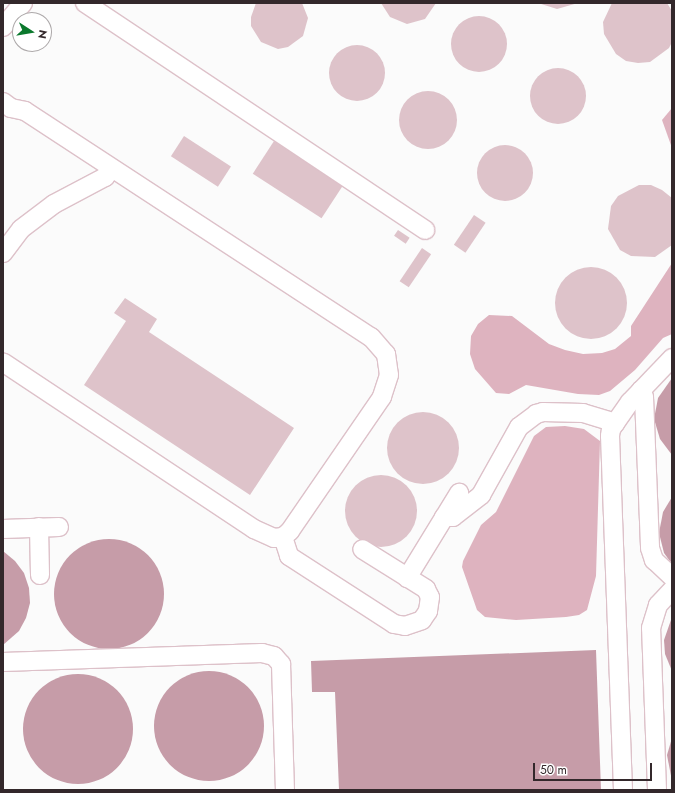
<!DOCTYPE html>
<style>
body{margin:0}
#map{position:relative;width:675px;height:793px;overflow:hidden;background:#fbfbfb;font-family:Jost,sans-serif}
div>[style]{position:absolute}
.forest>*{inset:0;background:#deb3bf}
.water>*{inset:0;background:#c69ca8}
.round{border-radius:50%}
.building>*{inset:0;background:#dec3ca;transform-origin:0 0}
.roads{filter:drop-shadow(1px 0 #ddc1c9) drop-shadow(-1px 0 #ddc1c9) drop-shadow(0 1px #ddc1c9) drop-shadow(0 -1px #ddc1c9)}
.minor>*{height:18px;margin:-9px;padding:0 9px;transform-origin:9px;border-radius:9px;background:#fff}
span{translate:-50% -50%;white-space:nowrap;text-align:center;line-height:1.15;-webkit-text-stroke:3px #fff;paint-order:stroke}
.frame{position:absolute;inset:0;border:4px solid #33282b;pointer-events:none}
.north{position:absolute;left:12px;top:12px;width:40px;height:40px;box-sizing:border-box;background:#fff;border:1px solid #ada9aa;border-radius:50%;rotate:102deg;font-size:11px;font-weight:700;line-height:16px;text-align:center;color:#33282b}
.north::after{content:'';display:block;margin:auto;width:14px;height:18px;background:#0b792d;clip-path:polygon(50% 0,100% 100%,50% 72%,0 100%)}
.scale{position:absolute;left:533px;top:763px;width:119px;height:18px;box-sizing:border-box;border:2px solid #33282b;border-top:0;padding-left:5px;font-size:12px;line-height:14px;white-space:nowrap;color:#33282b;-webkit-text-stroke:3px #fff;paint-order:stroke}
</style>
<div id="map">
<div class="forest">
<div style="clip-path:polygon(672px 108px,672px 148px,662px 120px)"></div>
<div style="clip-path:polygon(672px 263px,672px 334px,663px 338px,635px 370px,610px 391px,599px 395px,578px 394px,526px 385px,509px 394px,496px 393px,475px 369px,470px 354px,471px 336px,478px 324px,489px 315px,512px 316px,549px 344px,565px 350px,583px 354px,602px 353px,615px 349px,631px 336px,631px 326px)"></div>
<div style="clip-path:polygon(565px 426px,584px 429px,600px 441px,596px 576px,587px 610px,579px 615px,566px 617px,516px 620px,485px 617px,477px 610px,462px 567px,463px 561px,481px 525px,496px 512px,534px 436px,546px 427px)"></div>
</div>
<div class="water">
<div style="clip-path:polygon(672px 378px,672px 455px,660px 439px,654px 419px,658px 398px)"></div>
<div style="clip-path:polygon(672px 497px,672px 564px,664px 553px,659px 533px,663px 512px)"></div>
<div class="round" style="left:54px;top:539px;width:110px;height:110px"></div>
<div style="clip-path:polygon(3px 551px,15px 561px,24px 573px,29px 588px,30px 603px,26px 618px,19px 631px,3px 645px)"></div>
<div style="clip-path:polygon(672px 617px,672px 671px,665px 654px,664px 640px)"></div>
<div style="clip-path:polygon(596px 650px,601px 790px,339px 790px,335px 692px,312px 692px,311px 661px)"></div>
<div class="round" style="left:154px;top:671px;width:110px;height:110px"></div>
<div class="round" style="left:23px;top:674px;width:110px;height:110px"></div>
<div style="clip-path:polygon(672px 738px,672px 781px,667px 755px)"></div>
</div>
<div class="building">
<div style="clip-path:polygon(256px 3px,302px 3px,308px 18px,303px 36px,288px 47px,278px 49px,261px 42px,251px 26px,251px 17px)"></div>
<div style="clip-path:polygon(381px 3px,436px 3px,425px 19px,407px 24px,390px 17px)"></div>
<div style="clip-path:polygon(538px 3px,578px 3px,557px 9px)"></div>
<div style="clip-path:polygon(612px 3px,667px 3px,672px 11px,672px 42px,669px 48px,650px 62px,638px 63px,626px 61px,616px 54px,604px 34px,603px 22px)"></div>
<div class="round" style="left:451px;top:16px;width:56px;height:56px"></div>
<div class="round" style="left:329px;top:45px;width:56px;height:56px"></div>
<div class="round" style="left:530px;top:68px;width:56px;height:56px"></div>
<div class="round" style="left:399px;top:91px;width:58px;height:58px"></div>
<div style="left:184px;top:136px;width:56px;height:24px;rotate:33deg"></div>
<div style="left:274px;top:141px;width:82px;height:39px;rotate:33deg"></div>
<div class="round" style="left:477px;top:145px;width:56px;height:56px"></div>
<div style="clip-path:polygon(639px 185px,651px 185px,662px 190px,672px 198px,672px 245px,655px 257px,631px 256px,620px 250px,608px 229px,611px 206px,618px 196px)"></div>
<div style="left:474px;top:215px;width:14px;height:36px;rotate:34deg"></div>
<div style="left:398px;top:230px;width:14px;height:7px;rotate:34deg"></div>
<div style="left:422px;top:248px;width:11px;height:40px;rotate:34deg"></div>
<div class="round" style="left:555px;top:267px;width:72px;height:72px"></div>
<div style="clip-path:polygon(125px 298px,157px 319px,149px 332px,294px 428px,250px 495px,84px 385px,126px 321px,114px 313px)"></div>
<div class="round" style="left:387px;top:412px;width:72px;height:72px"></div>
<div class="round" style="left:345px;top:475px;width:72px;height:72px"></div>
</div>
<div class="roads">
<div class="minor">
<div style="left:85px;top:3px;width:409px;rotate:33.7deg"></div>
<div style="left:3px;top:27px;width:31px;rotate:-50deg"></div>
<div style="left:3px;top:102px;width:10px;rotate:37deg"></div>
<div style="left:11px;top:108px;width:14px;rotate:12deg"></div>
<div style="left:25px;top:111px;width:413px;rotate:33.2deg"></div>
<div style="left:371px;top:337px;width:23px;rotate:49deg"></div>
<div style="left:386px;top:354px;width:21px;rotate:82deg"></div>
<div style="left:389px;top:375px;width:23px;rotate:108deg"></div>
<div style="left:382px;top:397px;width:163px;rotate:124.5deg"></div>
<div style="left:290px;top:531px;width:9px;rotate:139deg"></div>
<div style="left:283px;top:537px;width:9px;rotate:174deg"></div>
<div style="left:274px;top:538px;width:22px;rotate:-156deg"></div>
<div style="left:254px;top:529px;width:301px;rotate:-146.4deg"></div>
<div style="left:3px;top:253px;width:30px;rotate:-53deg"></div>
<div style="left:21px;top:229px;width:41px;rotate:-37.1deg"></div>
<div style="left:54px;top:204px;width:58px;rotate:-27.9deg"></div>
<div style="left:105px;top:177px;width:10px;rotate:-53deg"></div>
<div style="left:641px;top:390px;width:8px;rotate:67deg"></div>
<div style="left:644px;top:397px;width:151px;rotate:87.7deg"></div>
<div style="left:650px;top:548px;width:13px;rotate:72deg"></div>
<div style="left:654px;top:560px;width:25px;rotate:43deg"></div>
<div style="left:444px;top:517px;width:9px"></div>
<div style="left:453px;top:517px;width:36px;rotate:-38deg"></div>
<div style="left:481px;top:495px;width:78px;rotate:-60.8deg"></div>
<div style="left:519px;top:427px;width:21px;rotate:-37deg"></div>
<div style="left:536px;top:414px;width:7px;rotate:-16deg"></div>
<div style="left:543px;top:412px;width:40px;rotate:1.4deg"></div>
<div style="left:583px;top:413px;width:34px;rotate:17deg"></div>
<div style="left:39px;top:527px;width:48px;rotate:88.8deg"></div>
<div style="left:3px;top:529px;width:56px;rotate:-2deg"></div>
<div style="left:283px;top:537px;width:20px;rotate:72deg"></div>
<div style="left:289px;top:556px;width:125px;rotate:32.9deg"></div>
<div style="left:394px;top:624px;width:11px;rotate:10deg"></div>
<div style="left:405px;top:626px;width:18px;rotate:-19deg"></div>
<div style="left:422px;top:620px;width:11px;rotate:-56deg"></div>
<div style="left:428px;top:611px;width:14px;rotate:-82deg"></div>
<div style="left:430px;top:597px;width:9px;rotate:-117deg"></div>
<div style="left:426px;top:589px;width:75px;rotate:-148deg"></div>
<div style="left:407px;top:578px;width:100px;rotate:-58.5deg"></div>
<div style="left:3px;top:662px;width:259px;rotate:-2deg"></div>
<div style="left:262px;top:653px;width:12px;rotate:14deg"></div>
<div style="left:274px;top:656px;width:11px;rotate:49deg"></div>
<div style="left:281px;top:664px;width:126px;rotate:88.2deg"></div>
<div style="left:623px;top:790px;width:354px;rotate:-92.1deg"></div>
<div style="left:610px;top:436px;width:7px;rotate:-82deg"></div>
<div style="left:611px;top:429px;width:33px;rotate:-55deg"></div>
<div style="left:630px;top:402px;width:61px;rotate:-46.3deg"></div>
<div style="left:657px;top:790px;width:162px;rotate:-92.1deg"></div>
<div style="left:651px;top:628px;width:24px;rotate:-73deg"></div>
<div style="left:658px;top:605px;width:21px;rotate:-47deg"></div>
</div>
</div>
<div class="frame"></div>
<div class="north">N</div>
<div class="scale">50 m</div>
</div>
